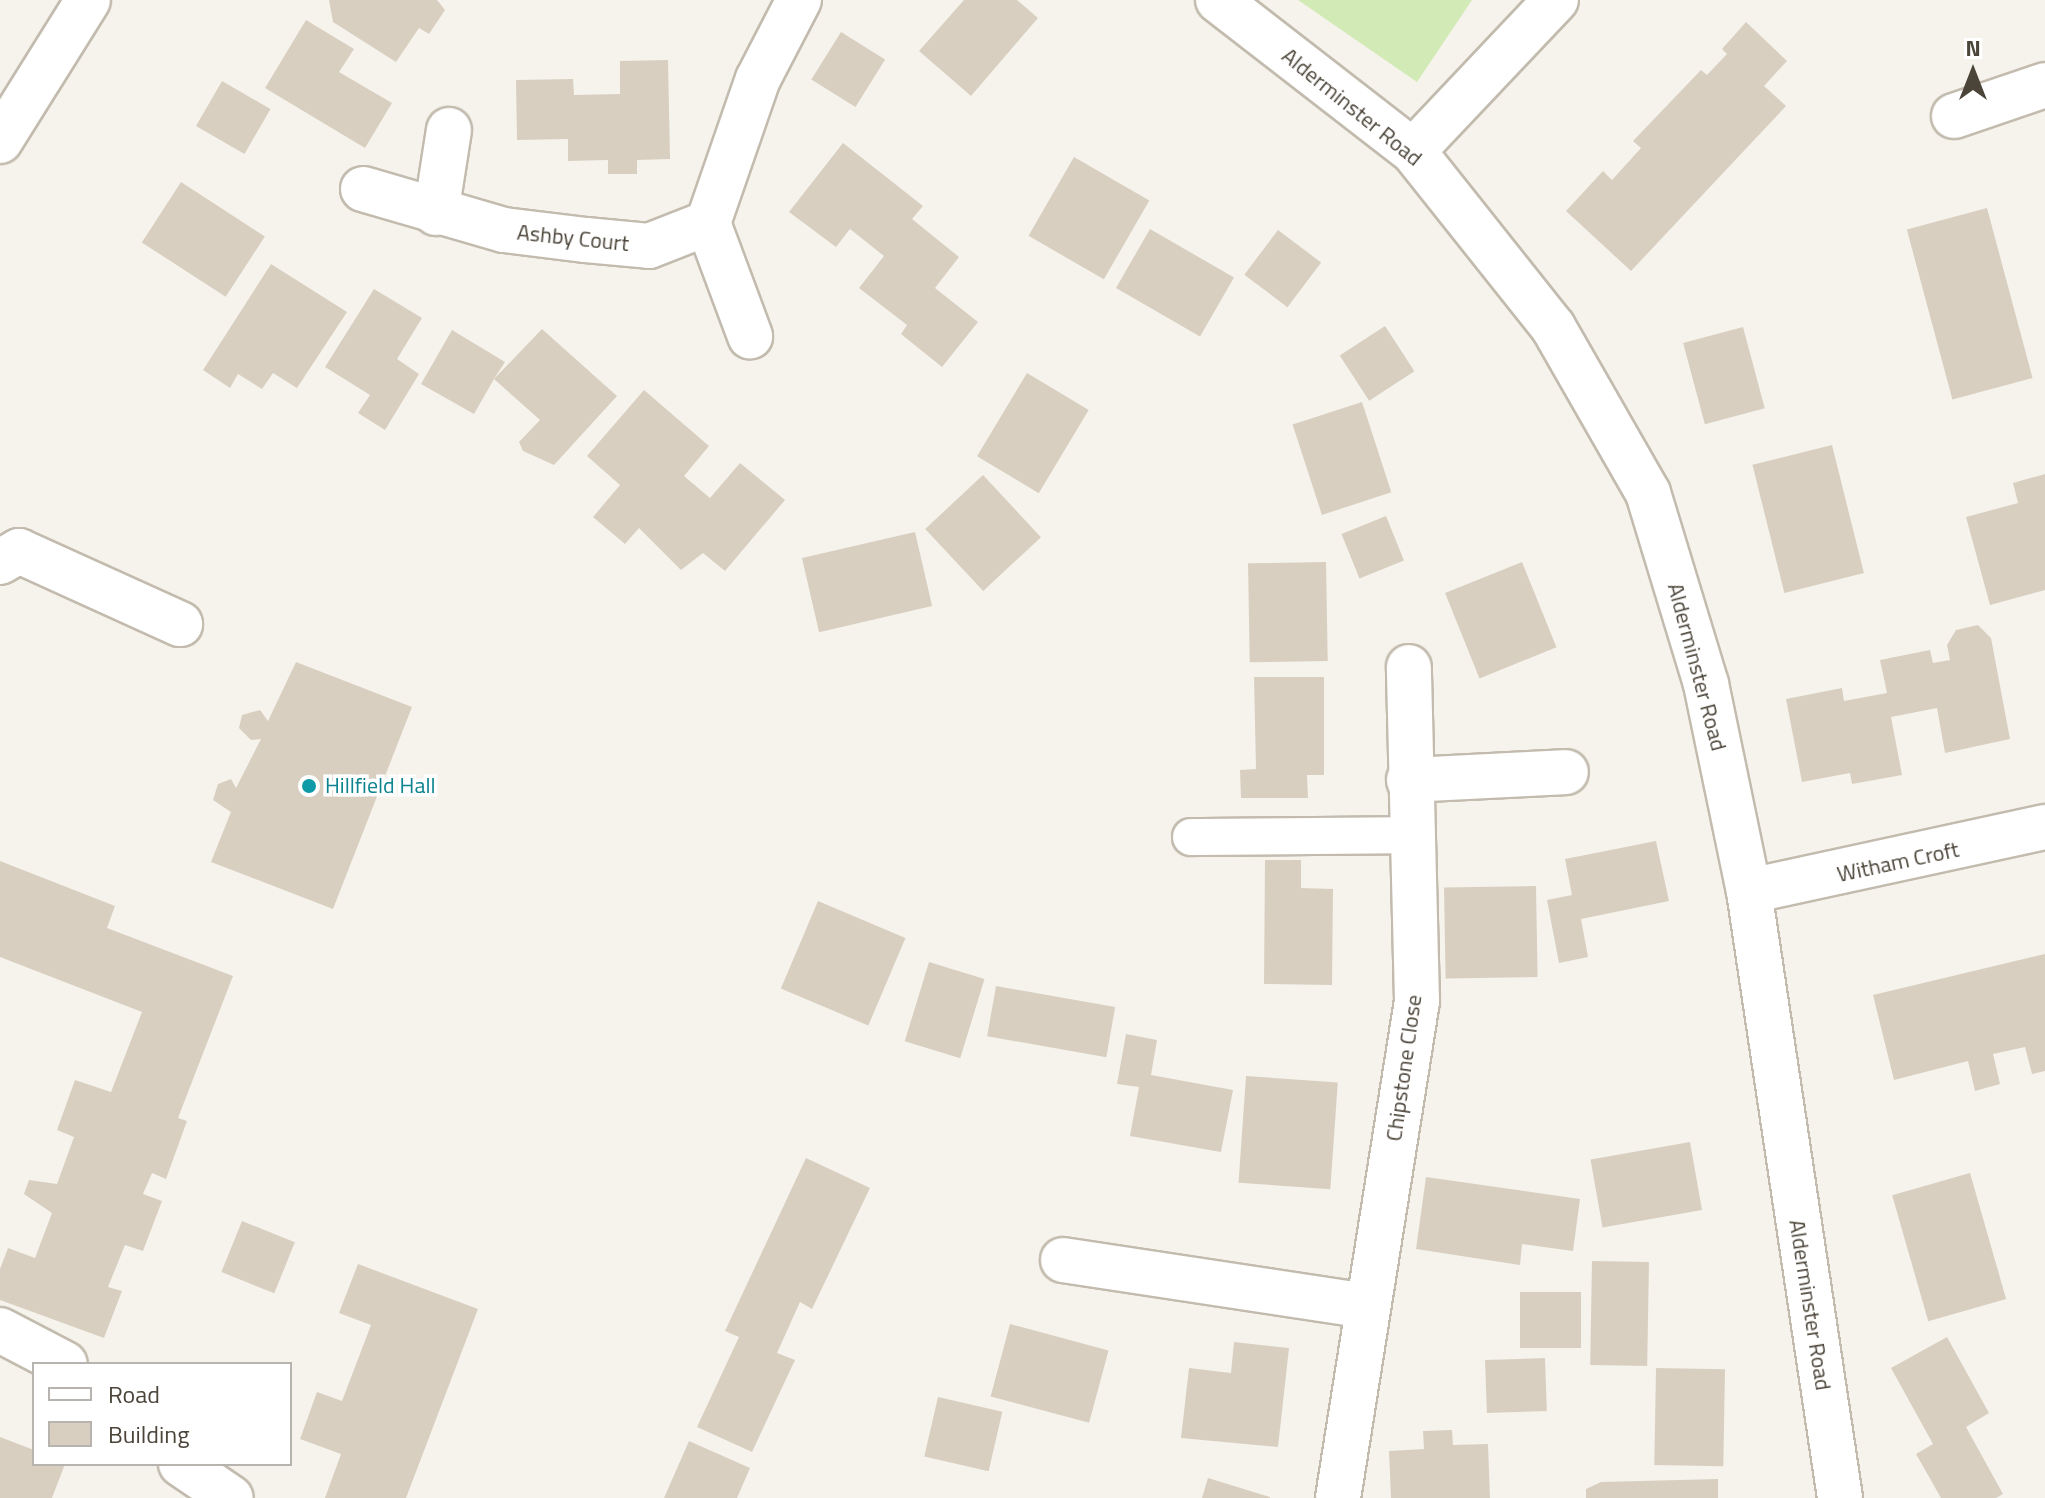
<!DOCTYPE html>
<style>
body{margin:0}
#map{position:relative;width:2045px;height:1498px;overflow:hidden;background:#f6f3ec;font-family:"Titillium Web",sans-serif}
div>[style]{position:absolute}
.green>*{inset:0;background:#d2eab5}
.building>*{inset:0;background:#d8cfc1;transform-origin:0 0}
.roads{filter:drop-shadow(2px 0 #c2bbae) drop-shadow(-2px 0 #c2bbae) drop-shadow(0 2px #c2bbae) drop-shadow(0 -2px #c2bbae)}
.lane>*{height:36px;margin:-18px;padding:0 18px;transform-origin:18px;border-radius:18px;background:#fff}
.street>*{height:44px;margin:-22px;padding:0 22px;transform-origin:22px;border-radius:22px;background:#fff}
.dots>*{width:22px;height:22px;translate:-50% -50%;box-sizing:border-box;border:4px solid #fff;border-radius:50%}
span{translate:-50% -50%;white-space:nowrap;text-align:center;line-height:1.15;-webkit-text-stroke:7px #fff;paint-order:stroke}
.street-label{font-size:22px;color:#4b4439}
.culture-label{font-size:22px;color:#0d838f}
.left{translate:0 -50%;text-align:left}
.legend{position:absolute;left:32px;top:1362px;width:260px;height:104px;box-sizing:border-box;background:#fff;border:2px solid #b7b4b0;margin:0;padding:10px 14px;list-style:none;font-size:24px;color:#4b4439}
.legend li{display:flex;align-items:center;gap:16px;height:40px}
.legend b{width:40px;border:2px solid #b7b4b0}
.north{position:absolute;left:1933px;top:32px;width:80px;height:80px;-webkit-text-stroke:6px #fff;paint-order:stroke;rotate:0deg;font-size:22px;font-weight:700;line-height:32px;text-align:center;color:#4b4439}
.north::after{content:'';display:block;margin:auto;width:28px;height:36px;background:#4b4439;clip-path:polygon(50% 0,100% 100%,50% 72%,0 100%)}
</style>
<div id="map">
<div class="green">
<div style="clip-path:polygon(1298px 0,1472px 0,1417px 82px)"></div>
</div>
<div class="building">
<div style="clip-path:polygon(329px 0,437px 0,445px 10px,429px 34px,419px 28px,396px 62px,333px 22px)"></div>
<div style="clip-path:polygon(964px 0,1017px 0,1038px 18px,971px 96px,919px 51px)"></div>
<div style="clip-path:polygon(306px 20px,354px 49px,339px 72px,392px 103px,365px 148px,265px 88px)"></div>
<div style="clip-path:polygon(1746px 22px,1787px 61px,1764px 86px,1786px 106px,1631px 271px,1566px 211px,1603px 171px,1612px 180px,1641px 148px,1633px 141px,1701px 70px,1707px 75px,1727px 54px,1722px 49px)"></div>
<div style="left:841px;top:32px;width:52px;height:56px;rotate:32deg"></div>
<div style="clip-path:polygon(668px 60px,670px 159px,637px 160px,637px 174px,608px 174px,608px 160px,568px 161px,568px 139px,517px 140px,516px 80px,573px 79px,574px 95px,620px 94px,620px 61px)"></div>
<div style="left:222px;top:81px;width:56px;height:52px;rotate:30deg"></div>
<div style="clip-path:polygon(843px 143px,923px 206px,912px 219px,959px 257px,935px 288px,978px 322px,942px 367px,901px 334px,907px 325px,859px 288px,884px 256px,850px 229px,836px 247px,789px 212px)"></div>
<div style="left:1074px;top:157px;width:87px;height:91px;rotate:30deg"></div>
<div style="left:181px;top:182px;width:100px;height:72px;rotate:33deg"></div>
<div style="left:1987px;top:208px;width:176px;height:83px;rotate:75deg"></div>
<div style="left:1150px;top:229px;width:97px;height:68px;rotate:30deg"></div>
<div style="left:1278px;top:230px;width:54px;height:56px;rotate:37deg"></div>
<div style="clip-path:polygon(271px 264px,347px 312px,297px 388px,273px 373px,262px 389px,238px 374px,230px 388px,203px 370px)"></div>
<div style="clip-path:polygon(374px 289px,422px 318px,397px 359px,419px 374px,385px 430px,358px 413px,370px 395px,325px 367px)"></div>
<div style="left:1385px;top:326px;width:54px;height:54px;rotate:57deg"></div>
<div style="left:1743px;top:327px;width:84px;height:62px;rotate:75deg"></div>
<div style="clip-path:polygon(542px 329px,617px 396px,554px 465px,523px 451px,519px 442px,540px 420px,494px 379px,474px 414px,421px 384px,452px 330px,505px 362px,494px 379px)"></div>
<div style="left:1027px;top:373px;width:72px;height:97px;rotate:31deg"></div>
<div style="clip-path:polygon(644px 390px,709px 446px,684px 476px,710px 498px,740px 463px,785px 500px,725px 571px,703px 553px,681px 570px,639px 528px,625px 544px,593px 517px,620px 485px,587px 456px)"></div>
<div style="left:1362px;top:402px;width:95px;height:73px;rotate:72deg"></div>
<div style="left:1832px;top:445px;width:132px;height:82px;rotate:76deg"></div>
<div style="clip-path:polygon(2045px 474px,2045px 590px,1990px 605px,1966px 517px,2018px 503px,2013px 483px)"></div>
<div style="left:983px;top:475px;width:85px;height:79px;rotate:47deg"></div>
<div style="left:1386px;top:516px;width:48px;height:48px;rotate:68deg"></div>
<div style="left:915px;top:532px;width:76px;height:116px;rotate:77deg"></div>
<div style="left:1326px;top:562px;width:99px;height:78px;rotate:89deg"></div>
<div style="left:1522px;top:562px;width:92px;height:83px;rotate:68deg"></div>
<div style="clip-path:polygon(1978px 625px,1991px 638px,2010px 739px,1945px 753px,1937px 708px,1891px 717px,1902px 775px,1852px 784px,1850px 773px,1802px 782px,1786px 699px,1842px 688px,1844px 701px,1887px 693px,1880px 660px,1930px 650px,1933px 663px,1950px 660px,1947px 645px,1956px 630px)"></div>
<div style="clip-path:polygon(296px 662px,412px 707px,333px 909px,211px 862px,231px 812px,213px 800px,218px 784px,231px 779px,236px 788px,261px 739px,251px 740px,239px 728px,242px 715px,260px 710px,268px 721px)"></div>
<div style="clip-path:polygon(1254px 677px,1324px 677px,1324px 775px,1307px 775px,1308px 798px,1241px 798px,1240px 770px,1256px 769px)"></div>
<div style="clip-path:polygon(1656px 841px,1669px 901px,1581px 919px,1588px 957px,1559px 963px,1547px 900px,1572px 895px,1565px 859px)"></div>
<div style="clip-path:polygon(1265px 860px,1301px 860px,1301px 888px,1333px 889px,1332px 985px,1264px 984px)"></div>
<div style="clip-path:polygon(0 861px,115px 906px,107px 928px,233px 976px,178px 1118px,187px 1121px,166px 1179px,152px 1173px,143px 1194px,162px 1201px,143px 1251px,125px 1245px,108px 1287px,122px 1291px,104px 1338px,0 1300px,0 1269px,8px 1248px,35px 1258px,52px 1213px,24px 1194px,29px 1180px,57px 1184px,74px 1137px,57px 1130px,75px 1080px,111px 1092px,142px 1012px,0 957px)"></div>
<div style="left:1536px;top:886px;width:91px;height:92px;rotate:89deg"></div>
<div style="left:818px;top:901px;width:95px;height:95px;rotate:23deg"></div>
<div style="clip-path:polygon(2045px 954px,2045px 1071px,2032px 1074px,2025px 1047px,1993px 1054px,2000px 1084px,1975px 1091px,1968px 1061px,1894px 1080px,1873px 995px)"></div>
<div style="left:929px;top:962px;width:58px;height:83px;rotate:17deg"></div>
<div style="left:996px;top:986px;width:121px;height:51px;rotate:10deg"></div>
<div style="clip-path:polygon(1126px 1034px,1157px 1040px,1151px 1075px,1233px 1090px,1221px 1152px,1130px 1136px,1139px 1087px,1117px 1084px)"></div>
<div style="left:1246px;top:1076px;width:92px;height:107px;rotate:4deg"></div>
<div style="left:1690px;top:1142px;width:69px;height:101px;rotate:80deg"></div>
<div style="clip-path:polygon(806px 1158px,870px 1188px,812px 1309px,800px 1302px,777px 1353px,795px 1360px,752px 1452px,697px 1427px,739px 1337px,725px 1331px)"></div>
<div style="left:1970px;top:1173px;width:131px;height:81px;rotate:74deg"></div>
<div style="clip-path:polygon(1426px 1177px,1580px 1199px,1573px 1251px,1522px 1244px,1520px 1265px,1416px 1249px)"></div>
<div style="left:242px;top:1221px;width:57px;height:55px;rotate:22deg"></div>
<div style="left:1592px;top:1261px;width:57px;height:104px;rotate:1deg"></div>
<div style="clip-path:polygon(358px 1264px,478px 1309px,406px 1498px,325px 1498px,341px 1454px,300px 1439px,317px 1392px,342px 1401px,371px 1325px,339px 1313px)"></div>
<div style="left:1520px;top:1292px;width:61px;height:56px"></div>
<div style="left:1010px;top:1324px;width:102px;height:75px;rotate:15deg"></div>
<div style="clip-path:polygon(1947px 1337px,1989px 1413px,1966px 1427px,2003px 1494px,1996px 1498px,1941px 1498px,1916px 1454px,1933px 1444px,1891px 1368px)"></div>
<div style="clip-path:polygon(1234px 1342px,1289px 1348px,1278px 1447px,1181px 1438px,1189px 1368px,1231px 1373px)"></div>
<div style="left:1545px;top:1358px;width:53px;height:60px;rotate:88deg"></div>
<div style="left:1656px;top:1368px;width:69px;height:97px;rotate:1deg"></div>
<div style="left:938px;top:1397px;width:66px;height:61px;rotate:13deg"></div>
<div style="clip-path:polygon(1452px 1430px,1453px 1445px,1488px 1444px,1490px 1498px,1391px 1498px,1389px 1451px,1424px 1449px,1423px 1431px)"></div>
<div style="clip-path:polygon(0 1437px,34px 1450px,34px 1464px,65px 1464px,52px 1498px,0 1498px)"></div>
<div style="clip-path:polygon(689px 1441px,750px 1468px,737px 1498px,664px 1498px)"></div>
<div style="clip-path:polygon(1208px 1478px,1270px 1497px,1270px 1498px,1202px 1498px)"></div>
<div style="clip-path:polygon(1718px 1479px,1718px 1498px,1586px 1498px,1586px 1489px,1601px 1482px)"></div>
</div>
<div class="roads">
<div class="lane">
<div style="left:1191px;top:837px;width:220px;rotate:-0.5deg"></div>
</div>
<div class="street">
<div style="left:1218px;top:0;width:247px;rotate:37.8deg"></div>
<div style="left:1413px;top:151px;width:225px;rotate:51.5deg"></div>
<div style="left:1553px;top:327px;width:191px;rotate:60.2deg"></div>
<div style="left:1648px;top:493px;width:200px;rotate:73.1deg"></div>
<div style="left:1706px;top:684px;width:211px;rotate:78.3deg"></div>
<div style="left:1749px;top:891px;width:614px;rotate:81.47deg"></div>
<div style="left:1954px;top:116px;width:96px;rotate:-18.8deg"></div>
<div style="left:0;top:141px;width:166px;rotate:-58deg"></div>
<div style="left:1413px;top:151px;width:208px;rotate:-46.6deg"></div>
<div style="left:363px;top:189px;width:147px;rotate:16.2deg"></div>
<div style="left:504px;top:230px;width:83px;rotate:7deg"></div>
<div style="left:586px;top:240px;width:63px;rotate:5.4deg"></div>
<div style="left:649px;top:246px;width:63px;rotate:-21.3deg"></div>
<div style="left:708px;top:223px;width:152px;rotate:-70.9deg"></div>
<div style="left:758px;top:79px;width:89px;rotate:-62.6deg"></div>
<div style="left:436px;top:213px;width:84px;rotate:-81.1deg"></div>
<div style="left:708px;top:223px;width:121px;rotate:69.6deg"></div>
<div style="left:0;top:562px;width:22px;rotate:-30deg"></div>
<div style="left:19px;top:551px;width:177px;rotate:24.4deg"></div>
<div style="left:1409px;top:780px;width:157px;rotate:-2.9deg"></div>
<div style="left:1749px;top:891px;width:303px;rotate:-12.2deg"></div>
<div style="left:1063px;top:1260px;width:307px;rotate:8.6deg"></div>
<div style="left:0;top:1330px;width:73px;rotate:27.6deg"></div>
<div style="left:181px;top:1464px;width:60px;rotate:34.2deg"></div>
<div style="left:1338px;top:1498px;width:503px;rotate:-80.97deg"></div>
<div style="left:1417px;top:1001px;width:334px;rotate:-91.4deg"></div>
</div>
</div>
<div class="dots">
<div style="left:309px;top:786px;background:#0f9aa8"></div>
</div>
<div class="street-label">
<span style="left:1352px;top:107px;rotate:39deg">Alderminster Road</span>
<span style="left:573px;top:238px;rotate:6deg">Ashby Court</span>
<span style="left:1697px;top:667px;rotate:75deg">Alderminster Road</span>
<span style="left:1898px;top:862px;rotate:-12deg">Witham Croft</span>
<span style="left:1404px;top:1068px;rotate:-82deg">Chipstone Close</span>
<span style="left:1810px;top:1305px;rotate:81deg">Alderminster Road</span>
</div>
<div class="culture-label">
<span class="left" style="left:325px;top:786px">Hillfield Hall</span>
</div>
<ul class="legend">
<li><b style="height:10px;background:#fff"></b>Road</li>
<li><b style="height:22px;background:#d8cfc1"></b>Building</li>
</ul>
<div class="north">N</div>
</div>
